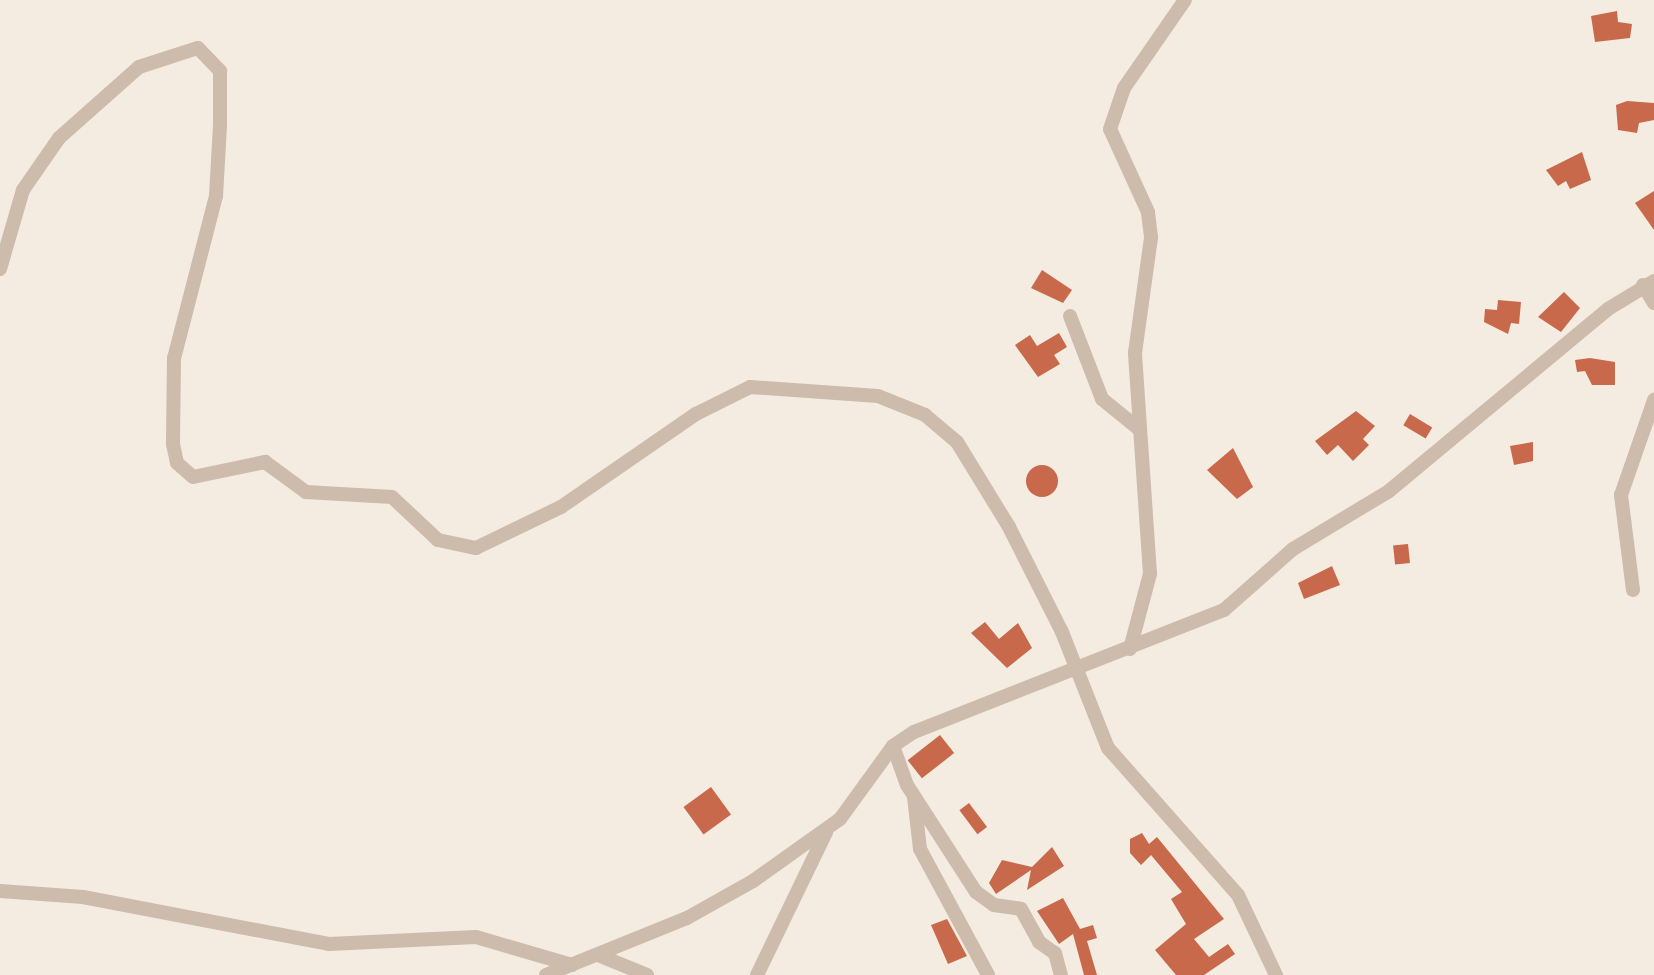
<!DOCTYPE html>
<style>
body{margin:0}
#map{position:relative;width:1654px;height:975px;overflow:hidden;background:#f4ebe1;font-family:Manrope,sans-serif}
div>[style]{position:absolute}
.building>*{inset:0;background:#c8694b;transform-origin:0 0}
.round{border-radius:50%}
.street>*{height:14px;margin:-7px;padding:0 7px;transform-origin:7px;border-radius:7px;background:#cdbbac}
span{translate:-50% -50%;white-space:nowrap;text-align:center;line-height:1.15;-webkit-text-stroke:6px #fbf5ee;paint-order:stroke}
</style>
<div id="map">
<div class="building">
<div style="clip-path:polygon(1617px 11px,1618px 22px,1632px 24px,1630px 38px,1595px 42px,1591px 16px)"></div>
<div style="clip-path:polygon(1627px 101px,1654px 103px,1654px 120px,1639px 123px,1637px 133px,1618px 130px,1616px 105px)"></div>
<div style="clip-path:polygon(1582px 152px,1591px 180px,1570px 189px,1566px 181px,1558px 186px,1546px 170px)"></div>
<div style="clip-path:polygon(1654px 191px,1654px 230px,1635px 203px)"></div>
<div style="clip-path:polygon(1042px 270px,1072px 290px,1063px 303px,1031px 288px)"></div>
<div style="clip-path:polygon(1564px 292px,1580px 308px,1561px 332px,1538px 317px)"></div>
<div style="clip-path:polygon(1498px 300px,1521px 302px,1519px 324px,1511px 323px,1508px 334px,1484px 322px,1485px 309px,1497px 310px)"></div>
<div style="clip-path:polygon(1059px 333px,1067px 347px,1054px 355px,1060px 364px,1038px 377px,1015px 345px,1030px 335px,1037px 346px)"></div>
<div style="clip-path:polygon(1590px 358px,1615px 362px,1615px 385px,1592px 385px,1585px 371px,1577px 372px,1575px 360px)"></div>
<div style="clip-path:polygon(1356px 411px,1375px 426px,1363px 439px,1369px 445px,1353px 461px,1338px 445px,1327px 455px,1315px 441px)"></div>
<div style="left:1410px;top:414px;width:26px;height:13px;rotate:31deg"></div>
<div style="clip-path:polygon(1533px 442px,1533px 461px,1514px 465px,1510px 446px)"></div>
<div style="clip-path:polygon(1233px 448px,1253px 487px,1237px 499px,1207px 470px)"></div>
<div class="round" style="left:1026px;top:465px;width:32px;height:32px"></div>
<div style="left:1408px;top:544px;width:19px;height:15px;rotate:84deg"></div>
<div style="clip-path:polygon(1332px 566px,1340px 585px,1304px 599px,1298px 583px)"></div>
<div style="clip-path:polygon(985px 622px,999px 639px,1018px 623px,1032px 648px,1007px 668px,971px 633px)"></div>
<div style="left:940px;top:735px;width:23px;height:41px;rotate:52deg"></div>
<div style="left:711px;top:787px;width:34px;height:34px;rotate:54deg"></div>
<div style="left:969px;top:803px;width:30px;height:12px;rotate:53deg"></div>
<div style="clip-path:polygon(1142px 833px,1149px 844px,1157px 837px,1224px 919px,1194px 939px,1209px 957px,1228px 944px,1235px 954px,1204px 975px,1176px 975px,1155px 950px,1186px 924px,1171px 899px,1182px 892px,1151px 855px,1141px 865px,1130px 853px,1130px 839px)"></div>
<div style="clip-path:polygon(1052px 847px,1064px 866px,1027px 890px,1031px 870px,996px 894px,989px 883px,1002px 860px,1032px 867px)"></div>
<div style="clip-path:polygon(1063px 898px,1080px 929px,1093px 925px,1097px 938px,1087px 941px,1097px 975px,1084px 975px,1073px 934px,1059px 944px,1037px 911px)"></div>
<div style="clip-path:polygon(947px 919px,967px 956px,948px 964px,931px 925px)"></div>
</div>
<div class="street">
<div style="left:0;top:269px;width:82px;rotate:-73.8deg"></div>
<div style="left:23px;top:190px;width:63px;rotate:-55.3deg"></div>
<div style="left:59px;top:138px;width:107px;rotate:-41.6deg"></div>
<div style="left:139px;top:67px;width:62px;rotate:-17.9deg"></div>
<div style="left:198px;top:48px;width:32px;rotate:46deg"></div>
<div style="left:220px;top:71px;width:54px;rotate:90deg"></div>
<div style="left:220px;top:125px;width:71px;rotate:93.2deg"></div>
<div style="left:216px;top:196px;width:167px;rotate:104.5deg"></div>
<div style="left:174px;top:358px;width:86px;rotate:90.7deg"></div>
<div style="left:173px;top:444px;width:19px;rotate:78deg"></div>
<div style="left:177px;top:463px;width:21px;rotate:41deg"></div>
<div style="left:193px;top:477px;width:74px;rotate:-11.8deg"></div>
<div style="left:265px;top:462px;width:51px;rotate:36.2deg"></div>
<div style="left:306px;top:492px;width:86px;rotate:3.3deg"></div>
<div style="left:392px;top:497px;width:63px;rotate:43.1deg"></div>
<div style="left:438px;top:540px;width:39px;rotate:12deg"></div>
<div style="left:476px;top:548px;width:94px;rotate:-25.8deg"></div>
<div style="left:561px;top:507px;width:164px;rotate:-34.6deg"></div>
<div style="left:696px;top:414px;width:60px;rotate:-26.6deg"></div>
<div style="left:750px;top:387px;width:128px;rotate:4deg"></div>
<div style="left:878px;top:396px;width:51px;rotate:22deg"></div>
<div style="left:925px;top:415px;width:42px;rotate:40.2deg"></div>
<div style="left:957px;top:442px;width:100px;rotate:58.5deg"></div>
<div style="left:1009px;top:527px;width:118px;rotate:63.2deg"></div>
<div style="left:1062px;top:632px;width:125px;rotate:68.4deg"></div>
<div style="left:1108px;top:748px;width:196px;rotate:48.5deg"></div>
<div style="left:1238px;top:895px;width:89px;rotate:64.6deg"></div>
<div style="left:1643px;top:285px;width:21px;rotate:59deg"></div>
<div style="left:1070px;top:316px;width:89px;rotate:68.9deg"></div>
<div style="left:1102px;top:399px;width:48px;rotate:39deg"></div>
<div style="left:1633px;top:590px;width:96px;rotate:-97.2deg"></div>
<div style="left:1621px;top:495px;width:101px;rotate:-70.8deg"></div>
<div style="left:1130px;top:649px;width:78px;rotate:-75.1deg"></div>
<div style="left:1150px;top:574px;width:222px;rotate:-93.9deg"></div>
<div style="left:1135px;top:353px;width:117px;rotate:-82.1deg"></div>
<div style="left:1151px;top:237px;width:25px;rotate:-97deg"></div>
<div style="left:1148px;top:212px;width:91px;rotate:-114.6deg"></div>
<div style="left:1110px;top:129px;width:43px;rotate:-71.1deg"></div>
<div style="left:1124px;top:88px;width:107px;rotate:-55.3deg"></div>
<div style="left:893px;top:746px;width:41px;rotate:70.3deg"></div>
<div style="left:907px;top:785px;width:127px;rotate:57.2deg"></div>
<div style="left:976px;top:892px;width:22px;rotate:36deg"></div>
<div style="left:994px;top:905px;width:27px;rotate:8deg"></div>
<div style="left:1021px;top:909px;width:38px;rotate:61deg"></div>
<div style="left:1039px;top:942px;width:19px;rotate:35deg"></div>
<div style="left:1055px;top:953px;width:23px;rotate:75deg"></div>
<div style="left:914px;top:797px;width:52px;rotate:83.4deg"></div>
<div style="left:920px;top:849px;width:143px;rotate:61.6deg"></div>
<div style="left:0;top:891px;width:83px;rotate:4.1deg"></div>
<div style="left:83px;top:897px;width:250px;rotate:10.8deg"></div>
<div style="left:329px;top:944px;width:147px;rotate:-2.7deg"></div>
<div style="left:476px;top:937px;width:100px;rotate:16.3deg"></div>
<div style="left:598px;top:955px;width:53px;rotate:22.2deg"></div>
<div style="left:546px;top:975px;width:152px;rotate:-22deg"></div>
<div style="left:687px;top:918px;width:76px;rotate:-29.3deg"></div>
<div style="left:753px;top:881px;width:107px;rotate:-35.5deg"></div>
<div style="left:840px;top:819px;width:90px;rotate:-54deg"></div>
<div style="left:893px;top:746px;width:25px;rotate:-34deg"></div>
<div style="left:914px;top:732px;width:333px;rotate:-21.5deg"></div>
<div style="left:1224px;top:610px;width:92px;rotate:-41.5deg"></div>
<div style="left:1293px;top:549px;width:112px;rotate:-31.1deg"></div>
<div style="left:1389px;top:491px;width:285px;rotate:-39.7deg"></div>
<div style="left:1608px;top:309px;width:54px;rotate:-31.3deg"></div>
<div style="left:757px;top:975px;width:159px;rotate:-64.2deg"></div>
</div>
</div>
